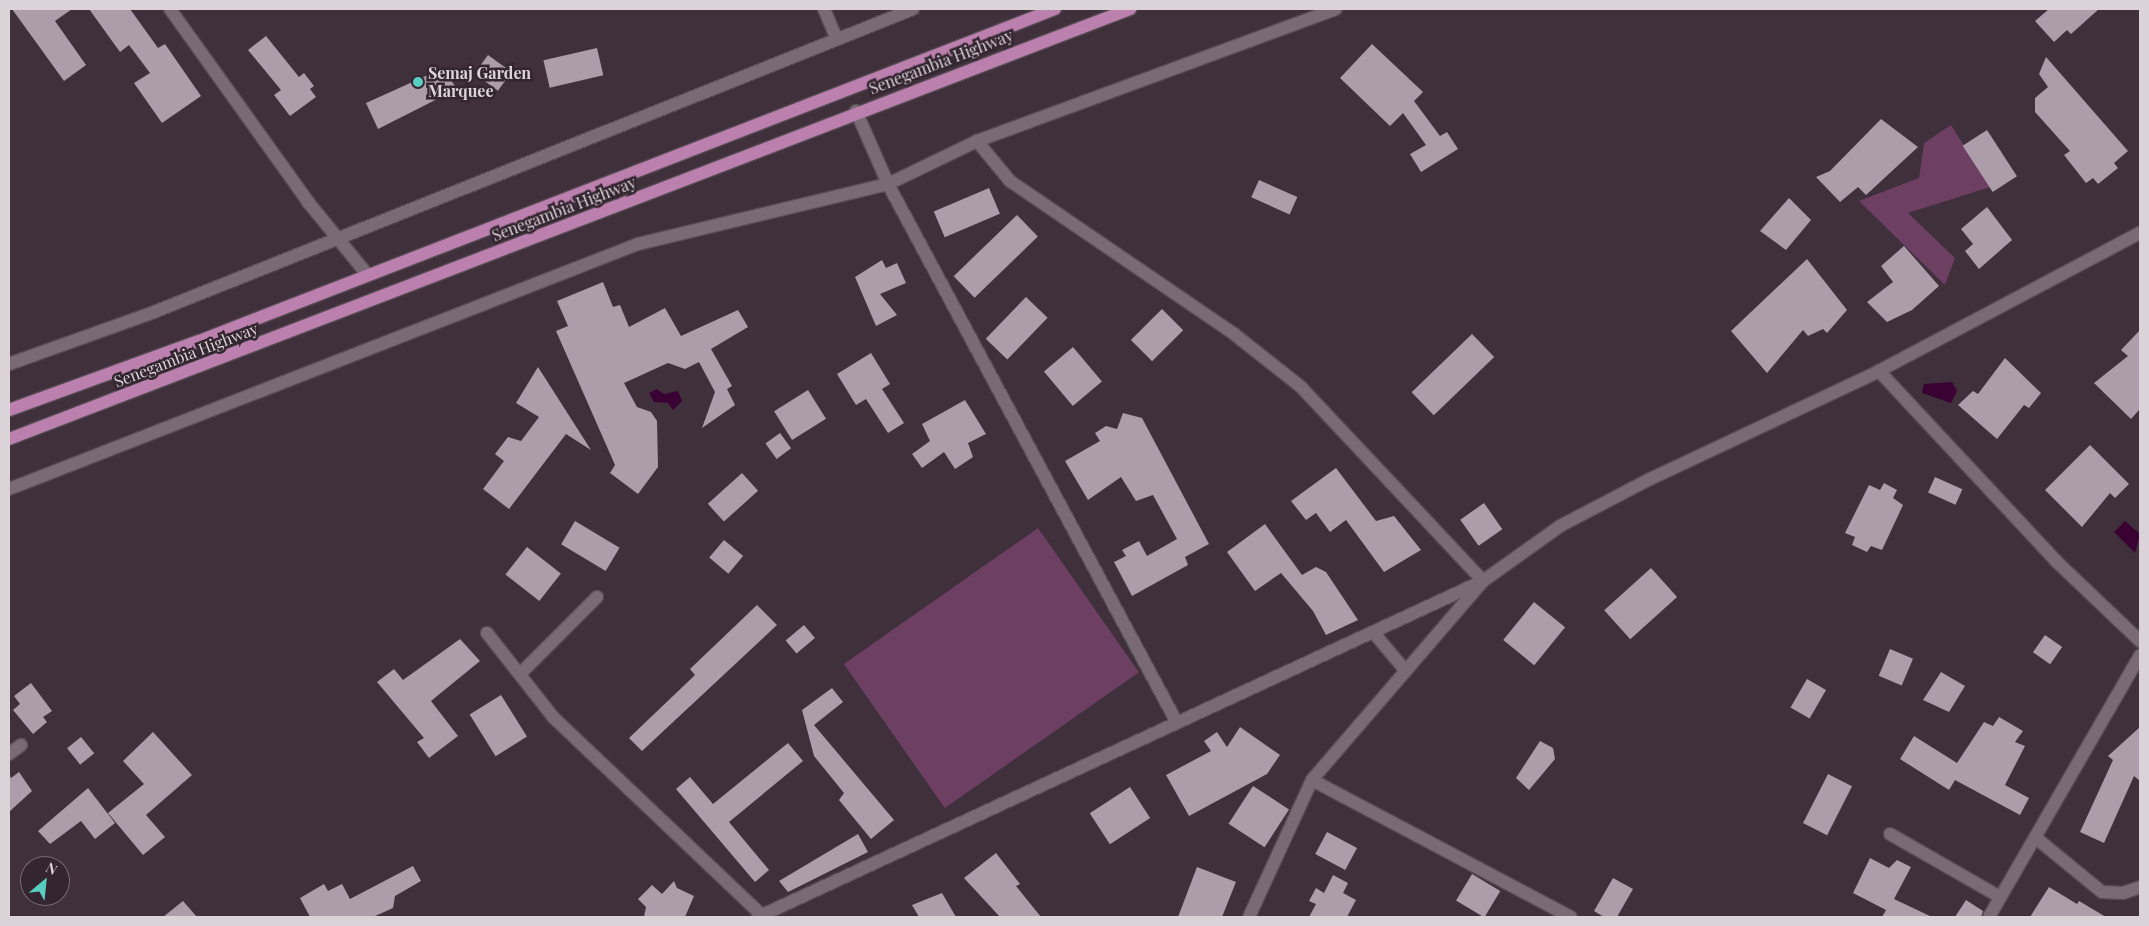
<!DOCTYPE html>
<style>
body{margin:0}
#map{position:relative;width:2149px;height:926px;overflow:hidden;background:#3f303b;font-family:"Playfair Display",serif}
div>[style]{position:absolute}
.green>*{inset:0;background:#6d3f63;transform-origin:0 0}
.water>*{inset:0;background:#3a0232}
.building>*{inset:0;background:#ad9ca9;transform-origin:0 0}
.roads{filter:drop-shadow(1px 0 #584c55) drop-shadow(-1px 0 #584c55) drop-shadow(0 1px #584c55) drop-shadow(0 -1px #584c55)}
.minor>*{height:12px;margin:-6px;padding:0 6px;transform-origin:6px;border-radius:6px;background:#7a6a76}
.primary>*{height:12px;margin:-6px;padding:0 6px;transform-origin:6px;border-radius:6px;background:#bc80af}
.dots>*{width:14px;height:14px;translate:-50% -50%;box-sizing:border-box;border:2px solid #342631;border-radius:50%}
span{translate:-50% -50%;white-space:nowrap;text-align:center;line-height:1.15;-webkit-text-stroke:5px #342631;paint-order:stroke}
.street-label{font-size:16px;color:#dcd3d9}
.poi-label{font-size:16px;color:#dcd3d9;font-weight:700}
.left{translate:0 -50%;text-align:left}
.frame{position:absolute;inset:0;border:10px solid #dcd3d9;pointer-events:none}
.north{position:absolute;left:20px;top:856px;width:50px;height:50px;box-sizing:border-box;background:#342631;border:1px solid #776b74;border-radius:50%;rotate:28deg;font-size:14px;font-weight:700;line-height:20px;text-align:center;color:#dcd3d9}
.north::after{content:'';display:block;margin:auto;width:18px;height:22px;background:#58cec0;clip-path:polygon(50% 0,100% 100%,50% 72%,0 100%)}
</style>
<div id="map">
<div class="green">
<div style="clip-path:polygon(1951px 125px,1990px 187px,1908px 213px,1955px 258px,1945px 285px,1859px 201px,1919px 178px,1924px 143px)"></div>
<div style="left:1038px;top:528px;width:176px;height:237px;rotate:55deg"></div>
</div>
<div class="water">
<div style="clip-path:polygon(1952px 382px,1957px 391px,1951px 403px,1922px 393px,1924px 384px)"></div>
<div style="clip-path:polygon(657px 389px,664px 394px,678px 391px,682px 401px,673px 410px,668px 403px,654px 402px,649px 393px)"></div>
<div style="clip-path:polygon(2125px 521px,2140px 534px,2135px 553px,2114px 532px)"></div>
</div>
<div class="building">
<div style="clip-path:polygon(12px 9px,72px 9px,55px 21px,86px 65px,64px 81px)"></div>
<div style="clip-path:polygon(89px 9px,130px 9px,158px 48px,165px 44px,201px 96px,162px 123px,134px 83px,150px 73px,129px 45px,120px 52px)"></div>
<div style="clip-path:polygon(2049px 9px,2099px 9px,2071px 34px,2067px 30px,2054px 42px,2035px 21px)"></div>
<div style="clip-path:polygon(266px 36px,299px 77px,304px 73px,314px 86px,310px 89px,316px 97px,290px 116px,274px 95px,281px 90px,248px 50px)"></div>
<div style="clip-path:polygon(1372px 44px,1423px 92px,1414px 101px,1440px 136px,1447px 132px,1458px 149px,1421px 172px,1410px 154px,1426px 145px,1403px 113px,1390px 126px,1340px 78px)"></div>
<div style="left:597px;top:48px;width:28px;height:55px;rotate:77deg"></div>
<div style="left:488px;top:55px;width:29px;height:23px;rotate:36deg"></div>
<div style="clip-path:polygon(2046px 57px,2128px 151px,2114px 163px,2118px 168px,2098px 184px,2093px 178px,2086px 183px,2064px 155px,2070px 151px,2035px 112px,2035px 98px,2048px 87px,2039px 74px)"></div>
<div style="clip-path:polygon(439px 70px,444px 70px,457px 89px,378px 129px,366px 103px)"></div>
<div style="clip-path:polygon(1881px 119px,1918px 147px,1866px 195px,1858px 187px,1840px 202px,1816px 177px,1830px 171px)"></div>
<div style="left:1987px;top:130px;width:55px;height:29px;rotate:57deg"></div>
<div style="left:1259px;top:180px;width:42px;height:19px;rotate:24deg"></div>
<div style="left:989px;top:188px;width:28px;height:60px;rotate:67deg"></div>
<div style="clip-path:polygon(1789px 198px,1811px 220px,1786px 250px,1760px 231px)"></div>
<div style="clip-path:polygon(1987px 207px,2012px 240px,1979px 269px,1965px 251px,1973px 244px,1961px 229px)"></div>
<div style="left:1017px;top:215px;width:30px;height:88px;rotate:46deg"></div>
<div style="clip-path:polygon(1904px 246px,1939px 286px,1912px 310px,1887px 322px,1867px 302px,1893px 282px,1881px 266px)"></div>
<div style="clip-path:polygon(1807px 259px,1847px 310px,1827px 333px,1823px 329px,1808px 336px,1803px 330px,1767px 373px,1731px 331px)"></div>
<div style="clip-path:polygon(882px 260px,886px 268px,897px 263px,906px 283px,880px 294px,897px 315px,876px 326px,855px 277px)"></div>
<div style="clip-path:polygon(603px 282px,613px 307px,620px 305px,629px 327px,665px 308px,681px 336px,738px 310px,748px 327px,711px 349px,732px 386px,727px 389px,735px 405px,702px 428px,715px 392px,699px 362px,685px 369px,668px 363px,624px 383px,637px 407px,651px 412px,657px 421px,658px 467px,638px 494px,610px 473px,615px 465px,556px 331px,568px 326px,557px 301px)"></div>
<div style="left:1026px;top:297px;width:30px;height:58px;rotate:44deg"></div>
<div style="left:1162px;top:309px;width:30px;height:44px;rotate:45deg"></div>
<div style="clip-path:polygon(2140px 330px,2140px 409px,2131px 419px,2094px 383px,2128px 356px,2121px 350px)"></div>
<div style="left:1472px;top:334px;width:32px;height:84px;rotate:46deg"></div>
<div style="left:1073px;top:347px;width:45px;height:38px;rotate:50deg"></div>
<div style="clip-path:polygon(871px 353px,890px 384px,882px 389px,904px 423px,888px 433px,866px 399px,856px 405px,837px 374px)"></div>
<div style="clip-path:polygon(2005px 358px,2041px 393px,2029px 408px,2024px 405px,1997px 439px,1958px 405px,1973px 391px,1978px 394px)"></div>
<div style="clip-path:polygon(538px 367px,591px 450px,566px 434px,509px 509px,483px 489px,504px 461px,495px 454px,508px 437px,521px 441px,539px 417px,516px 403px)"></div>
<div style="left:808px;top:390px;width:34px;height:40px;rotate:58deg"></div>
<div style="clip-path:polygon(965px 400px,986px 434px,968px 443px,973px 457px,955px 469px,944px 452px,922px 468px,912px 454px,930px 441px,922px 424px)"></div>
<div style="clip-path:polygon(1123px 413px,1142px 418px,1209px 544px,1185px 557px,1188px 565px,1132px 596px,1114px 562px,1126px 556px,1122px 550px,1139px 541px,1147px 556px,1177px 539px,1153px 495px,1136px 501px,1121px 477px,1088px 500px,1065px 461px,1100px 441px,1095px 433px,1106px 426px,1117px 429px)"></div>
<div style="left:780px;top:433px;width:19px;height:18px;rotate:54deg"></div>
<div style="clip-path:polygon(2090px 445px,2129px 484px,2115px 498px,2110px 493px,2082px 527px,2045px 490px)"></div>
<div style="clip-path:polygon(1336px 468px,1376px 521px,1394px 516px,1421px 550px,1384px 572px,1346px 520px,1330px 532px,1316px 513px,1306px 520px,1291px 501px)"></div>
<div style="left:742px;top:473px;width:24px;height:46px;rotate:48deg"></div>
<div style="left:1935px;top:477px;width:30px;height:17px;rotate:24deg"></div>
<div style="clip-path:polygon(1884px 483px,1897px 490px,1893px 498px,1903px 505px,1882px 550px,1871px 546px,1867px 552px,1852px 545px,1855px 537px,1845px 533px,1869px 485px,1880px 490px)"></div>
<div style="left:1484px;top:503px;width:32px;height:29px;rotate:55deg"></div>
<div style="left:575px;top:521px;width:52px;height:27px;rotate:31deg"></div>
<div style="clip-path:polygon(1265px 524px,1302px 575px,1316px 567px,1326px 572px,1358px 620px,1326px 635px,1313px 611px,1281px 573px,1255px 591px,1227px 552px)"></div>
<div style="left:724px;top:540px;width:25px;height:23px;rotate:40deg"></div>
<div style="left:527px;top:547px;width:43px;height:35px;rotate:38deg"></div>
<div style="left:1651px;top:568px;width:39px;height:63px;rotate:48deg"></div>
<div style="left:1534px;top:602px;width:40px;height:49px;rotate:39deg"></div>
<div style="clip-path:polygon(757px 605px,777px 625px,642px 751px,629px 738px,695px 675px,690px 669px)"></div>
<div style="left:804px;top:625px;width:17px;height:24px;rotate:50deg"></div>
<div style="left:2045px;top:635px;width:21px;height:21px;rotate:35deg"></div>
<div style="clip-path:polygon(460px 639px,480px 661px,431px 701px,458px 736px,429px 758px,417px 742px,424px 738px,377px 682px,394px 669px,403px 680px)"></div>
<div style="left:1890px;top:649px;width:25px;height:29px;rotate:23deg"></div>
<div style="clip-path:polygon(1941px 672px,1965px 686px,1949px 712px,1923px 700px)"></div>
<div style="left:1807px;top:679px;width:22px;height:33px;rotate:30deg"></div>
<div style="clip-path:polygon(31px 683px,52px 711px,43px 717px,47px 722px,33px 734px,13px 710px,20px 704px,14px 696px)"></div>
<div style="clip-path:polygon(832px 688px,843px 702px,814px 725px,894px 820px,871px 839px,839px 800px,844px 793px,814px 756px,802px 710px)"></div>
<div style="left:501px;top:695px;width:49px;height:37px;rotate:58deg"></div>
<div style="clip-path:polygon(1999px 717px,2023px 731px,2015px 742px,2025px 746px,2005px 785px,2029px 798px,2020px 815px,1955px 780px,1949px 790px,1900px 759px,1914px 736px,1957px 763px,1984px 722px,1993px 726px)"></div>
<div style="clip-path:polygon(1240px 727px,1280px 755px,1267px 774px,1189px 816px,1166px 775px,1211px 751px,1204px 741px,1217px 732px,1227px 747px)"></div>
<div style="clip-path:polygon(2140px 727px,2140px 781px,2134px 776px,2104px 843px,2080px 832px,2113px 760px,2108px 756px)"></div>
<div style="clip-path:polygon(153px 732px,192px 775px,146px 815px,165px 837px,143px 855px,108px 813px,144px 784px,123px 761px)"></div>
<div style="left:81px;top:737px;width:21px;height:18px;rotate:51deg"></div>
<div style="clip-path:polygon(1540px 741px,1553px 748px,1555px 759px,1529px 790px,1516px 778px)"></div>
<div style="clip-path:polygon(788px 743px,803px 761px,729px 822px,769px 870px,755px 882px,676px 789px,690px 777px,713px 804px)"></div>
<div style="clip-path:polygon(19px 772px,32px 791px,9px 812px,9px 774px,11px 778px)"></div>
<div style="left:1828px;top:774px;width:27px;height:55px;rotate:27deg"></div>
<div style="left:1253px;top:786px;width:43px;height:45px;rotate:33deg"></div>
<div style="left:1130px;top:787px;width:37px;height:48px;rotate:57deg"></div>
<div style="clip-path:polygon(88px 788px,115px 823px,95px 839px,81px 821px,50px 844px,38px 831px)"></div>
<div style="left:1327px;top:832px;width:34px;height:25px;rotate:28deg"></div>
<div style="clip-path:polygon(858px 834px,868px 852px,788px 892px,779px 881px)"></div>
<div style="clip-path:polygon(996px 853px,1020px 884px,1016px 886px,1041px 917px,1000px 917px,964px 878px)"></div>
<div style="clip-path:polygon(1870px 858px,1889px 868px,1897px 860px,1911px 867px,1894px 899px,1932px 917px,1882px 917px,1886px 910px,1853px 893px)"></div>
<div style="clip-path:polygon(413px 866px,421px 881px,395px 896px,393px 908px,373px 917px,310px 917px,300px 898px,324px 884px,328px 891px,342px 884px,350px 899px)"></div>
<div style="clip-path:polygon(1197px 867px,1236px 882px,1222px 917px,1178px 917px)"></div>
<div style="left:1472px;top:874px;width:33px;height:31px;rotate:31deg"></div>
<div style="clip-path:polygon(1333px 875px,1348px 883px,1343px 893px,1356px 900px,1347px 917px,1309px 917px,1316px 904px,1309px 901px,1316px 888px,1324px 893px)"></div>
<div style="clip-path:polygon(1613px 878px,1633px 889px,1617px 917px,1604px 917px,1594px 911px)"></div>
<div style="clip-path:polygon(674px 881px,677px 888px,694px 896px,685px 917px,644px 917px,646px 907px,638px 899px,652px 885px,662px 894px)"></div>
<div style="clip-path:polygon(2049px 887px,2077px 904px,2079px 901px,2106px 917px,2030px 917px)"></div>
<div style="clip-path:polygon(942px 893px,956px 917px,919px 917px,912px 905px)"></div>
<div style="clip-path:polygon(1966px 900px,1983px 911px,1981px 917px,1955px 917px)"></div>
<div style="clip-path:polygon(183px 901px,197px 917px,163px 917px)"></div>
</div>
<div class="roads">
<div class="minor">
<div style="left:170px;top:9px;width:237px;rotate:54.4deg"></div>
<div style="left:308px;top:202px;width:93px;rotate:50.7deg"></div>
<div style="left:824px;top:9px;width:33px;rotate:67deg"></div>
<div style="left:856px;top:111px;width:80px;rotate:66.3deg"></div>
<div style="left:888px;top:184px;width:609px;rotate:61.79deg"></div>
<div style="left:977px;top:141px;width:52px;rotate:50.5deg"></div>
<div style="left:1010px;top:181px;width:271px;rotate:34.3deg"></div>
<div style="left:1234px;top:334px;width:85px;rotate:38.3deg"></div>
<div style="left:1301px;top:387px;width:266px;rotate:46.8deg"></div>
<div style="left:1483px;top:581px;width:262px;rotate:130.7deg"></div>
<div style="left:1312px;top:780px;width:151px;rotate:114.7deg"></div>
<div style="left:9px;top:364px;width:154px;rotate:-19.7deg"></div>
<div style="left:154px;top:312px;width:817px;rotate:-21.76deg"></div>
<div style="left:1879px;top:371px;width:260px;rotate:47deg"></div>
<div style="left:2056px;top:561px;width:116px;rotate:43.6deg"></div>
<div style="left:9px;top:489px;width:675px;rotate:-21.28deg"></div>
<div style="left:638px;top:244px;width:257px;rotate:-13.5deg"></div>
<div style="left:888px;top:184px;width:99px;rotate:-25.8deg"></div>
<div style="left:977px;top:141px;width:382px;rotate:-20.2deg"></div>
<div style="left:1373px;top:632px;width:50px;rotate:49.9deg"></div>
<div style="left:487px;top:633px;width:107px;rotate:51.8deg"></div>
<div style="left:553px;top:717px;width:288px;rotate:43.5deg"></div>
<div style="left:520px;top:674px;width:109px;rotate:-45deg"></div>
<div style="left:9px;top:754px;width:15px;rotate:-37deg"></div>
<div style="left:1312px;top:780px;width:293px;rotate:27.9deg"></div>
<div style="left:1890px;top:834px;width:127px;rotate:29.8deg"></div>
<div style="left:2036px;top:838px;width:85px;rotate:39.3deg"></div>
<div style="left:2102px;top:892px;width:21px;rotate:3deg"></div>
<div style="left:2123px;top:893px;width:18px;rotate:-19deg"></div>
<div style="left:758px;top:917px;width:799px;rotate:-24.87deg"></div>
<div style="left:1483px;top:581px;width:95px;rotate:-35.5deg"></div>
<div style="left:1560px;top:526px;width:102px;rotate:-27.6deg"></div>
<div style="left:1650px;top:479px;width:253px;rotate:-25.2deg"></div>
<div style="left:1879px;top:371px;width:295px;rotate:-27.9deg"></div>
<div style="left:1989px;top:917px;width:302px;rotate:-60deg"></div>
</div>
<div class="primary">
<div style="left:9px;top:410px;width:202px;rotate:-20deg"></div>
<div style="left:199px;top:341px;width:918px;rotate:-21.2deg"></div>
<div style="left:9px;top:439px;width:1201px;rotate:-20.99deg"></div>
</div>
</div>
<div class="dots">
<div style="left:418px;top:82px;background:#58cec0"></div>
</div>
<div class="street-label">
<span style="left:941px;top:62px;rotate:-21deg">Senegambia Highway</span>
<span style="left:564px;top:209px;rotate:-21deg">Senegambia Highway</span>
<span style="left:186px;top:355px;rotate:-21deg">Senegambia Highway</span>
</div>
<div class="poi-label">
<span class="left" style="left:428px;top:82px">Semaj Garden<br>Marquee</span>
</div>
<div class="frame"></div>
<div class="north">N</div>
</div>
